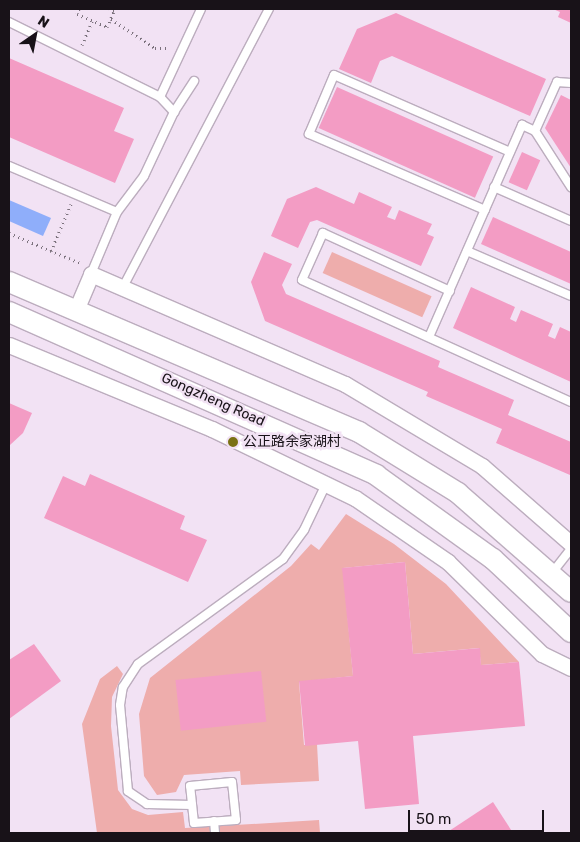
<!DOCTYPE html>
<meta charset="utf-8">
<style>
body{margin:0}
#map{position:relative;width:580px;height:842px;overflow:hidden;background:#f2e2f4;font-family:Rubik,"Noto Sans SC",sans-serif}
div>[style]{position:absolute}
.green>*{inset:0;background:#eeadac;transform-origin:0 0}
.water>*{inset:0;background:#8faefa}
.building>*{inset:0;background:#f39cc4;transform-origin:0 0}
.path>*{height:3px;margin-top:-1.5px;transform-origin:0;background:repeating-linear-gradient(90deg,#7c727d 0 1px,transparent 0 5px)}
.roads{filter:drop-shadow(1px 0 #bcadbe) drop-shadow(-1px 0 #bcadbe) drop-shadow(0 1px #bcadbe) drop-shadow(0 -1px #bcadbe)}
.service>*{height:8px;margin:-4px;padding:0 4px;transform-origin:4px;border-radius:4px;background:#fff}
.minor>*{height:15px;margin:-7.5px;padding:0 7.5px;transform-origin:7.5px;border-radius:7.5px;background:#fff}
.secondary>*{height:20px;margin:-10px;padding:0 10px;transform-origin:10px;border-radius:10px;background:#fff}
.dots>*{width:14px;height:14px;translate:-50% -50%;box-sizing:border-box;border:2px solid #f2e2f4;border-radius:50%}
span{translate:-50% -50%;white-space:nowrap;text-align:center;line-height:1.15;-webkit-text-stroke:5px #f2e2f4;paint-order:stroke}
.street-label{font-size:14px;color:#181218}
.poi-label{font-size:14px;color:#181218}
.left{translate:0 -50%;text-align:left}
.frame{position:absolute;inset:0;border:10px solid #181218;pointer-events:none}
.north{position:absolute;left:10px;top:10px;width:50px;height:50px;-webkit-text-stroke:4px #f2e2f4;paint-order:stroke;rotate:33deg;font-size:14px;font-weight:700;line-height:20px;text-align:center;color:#181218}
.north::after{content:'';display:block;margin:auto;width:18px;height:22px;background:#181218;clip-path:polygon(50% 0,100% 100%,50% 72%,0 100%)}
.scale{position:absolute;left:408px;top:810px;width:136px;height:22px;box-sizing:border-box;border:2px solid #181218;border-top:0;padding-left:6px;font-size:15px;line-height:18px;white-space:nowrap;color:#181218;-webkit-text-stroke:4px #f2e2f4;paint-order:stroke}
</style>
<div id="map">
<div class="green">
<div style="left:332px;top:252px;width:109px;height:23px;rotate:24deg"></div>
<div style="clip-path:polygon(346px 514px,394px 544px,446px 584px,519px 662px,481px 665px,479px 648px,413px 654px,405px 562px,343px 568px,353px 676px,299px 682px,304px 745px,317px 744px,319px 781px,241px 785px,240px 771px,184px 775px,176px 792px,157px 795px,144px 776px,139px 714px,150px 678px,291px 566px,311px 544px,319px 550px)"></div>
<div style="clip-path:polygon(117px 666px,123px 674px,112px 697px,111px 726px,118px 790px,132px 809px,148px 815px,183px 812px,185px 828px,319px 820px,320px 833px,97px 833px,82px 724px,100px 679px)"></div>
</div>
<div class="water">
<div style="clip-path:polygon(9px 200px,51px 218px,43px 236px,9px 221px)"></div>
</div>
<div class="building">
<div style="clip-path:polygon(553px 9px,571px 9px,571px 23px,558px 17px,560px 12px)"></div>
<div style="clip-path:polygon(396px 13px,546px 79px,530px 116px,392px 56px,380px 61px,371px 83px,339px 69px,357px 29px)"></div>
<div style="clip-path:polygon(9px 58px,124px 108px,114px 131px,134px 139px,115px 183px,9px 137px)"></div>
<div style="left:337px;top:87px;width:171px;height:45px;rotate:24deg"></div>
<div style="clip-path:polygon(561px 95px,571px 100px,571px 168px,545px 128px)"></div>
<div style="left:522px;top:152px;width:20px;height:33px;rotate:24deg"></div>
<div style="clip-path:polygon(316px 187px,354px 204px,359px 192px,392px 207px,387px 217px,395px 220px,399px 210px,432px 224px,427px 234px,434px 237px,421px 266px,317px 220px,310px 222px,298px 248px,271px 236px,287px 199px)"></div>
<div style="clip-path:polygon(493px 217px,571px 252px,571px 284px,481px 244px)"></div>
<div style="clip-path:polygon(264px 252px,292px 264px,282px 285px,286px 294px,440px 361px,438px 367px,514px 400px,508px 415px,571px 442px,570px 475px,496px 443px,502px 429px,426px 396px,428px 392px,265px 321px,251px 282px)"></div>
<div style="clip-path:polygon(471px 287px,515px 307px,510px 319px,516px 322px,521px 310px,553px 324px,548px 336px,555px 339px,560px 327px,571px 332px,571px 382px,453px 328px)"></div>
<div style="clip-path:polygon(9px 403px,32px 413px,23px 433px,10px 445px)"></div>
<div style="clip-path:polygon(90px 474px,185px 516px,180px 529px,207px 540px,188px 582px,44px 518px,63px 476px,85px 486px)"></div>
<div style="clip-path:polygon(405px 562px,413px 654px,480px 648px,481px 665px,519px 662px,525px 726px,413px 736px,419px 804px,365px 809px,358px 741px,305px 746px,299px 681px,353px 676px,342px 568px)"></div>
<div style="clip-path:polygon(34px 644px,61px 681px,9px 719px,9px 660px)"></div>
<div style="left:261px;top:671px;width:51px;height:86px;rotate:84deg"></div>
<div style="clip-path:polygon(493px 802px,513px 833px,446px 833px)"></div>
</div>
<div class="path">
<div style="left:79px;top:9px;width:5px;rotate:112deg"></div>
<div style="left:77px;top:14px;width:33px;rotate:23deg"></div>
<div style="left:107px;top:27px;width:17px;rotate:-66deg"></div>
<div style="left:114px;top:11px;width:5px;rotate:-158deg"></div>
<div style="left:111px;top:19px;width:53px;rotate:33.4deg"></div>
<div style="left:155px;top:48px;width:13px"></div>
<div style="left:82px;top:45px;width:26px;rotate:-67deg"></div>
<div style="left:9px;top:233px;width:77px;rotate:22.9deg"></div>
<div style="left:51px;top:251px;width:51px;rotate:-66.9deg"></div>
</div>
<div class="roads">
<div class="service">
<div style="left:9px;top:22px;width:169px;rotate:26.4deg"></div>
<div style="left:160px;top:97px;width:21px;rotate:47deg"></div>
<div style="left:174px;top:112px;width:71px;rotate:115.1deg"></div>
<div style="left:144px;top:176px;width:45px;rotate:126.9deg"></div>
<div style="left:117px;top:212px;width:67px;rotate:112.8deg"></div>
<div style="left:160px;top:97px;width:97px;rotate:-65deg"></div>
<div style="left:174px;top:112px;width:37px;rotate:-57deg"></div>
<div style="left:535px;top:131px;width:54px;rotate:-65.8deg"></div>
<div style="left:557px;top:82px;width:14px;rotate:4deg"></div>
<div style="left:9px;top:166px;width:117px;rotate:23.1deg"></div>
<div style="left:494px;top:187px;width:84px;rotate:23.8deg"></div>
<div style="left:485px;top:210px;width:192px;rotate:-156.6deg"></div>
<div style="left:309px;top:134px;width:64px;rotate:-67deg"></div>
<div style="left:334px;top:75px;width:192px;rotate:23.6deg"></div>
<div style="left:467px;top:251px;width:113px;rotate:23.4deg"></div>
<div style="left:123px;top:287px;width:314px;rotate:-62.3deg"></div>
<div style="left:450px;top:291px;width:140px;rotate:-155.5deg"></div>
<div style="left:323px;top:233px;width:51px;rotate:114.1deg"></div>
<div style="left:302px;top:280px;width:295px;rotate:24.4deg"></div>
<div style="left:429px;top:337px;width:232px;rotate:-66.3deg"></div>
<div style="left:522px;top:125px;width:14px;rotate:25deg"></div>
<div style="left:535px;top:131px;width:67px;rotate:57.3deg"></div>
<div style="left:552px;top:573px;width:31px;rotate:-52deg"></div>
<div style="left:232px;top:782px;width:38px;rotate:84deg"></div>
<div style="left:236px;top:820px;width:42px;rotate:175.9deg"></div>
<div style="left:194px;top:823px;width:37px;rotate:-96deg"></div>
<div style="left:190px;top:786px;width:42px;rotate:-5.4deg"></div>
<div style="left:192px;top:805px;width:45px;rotate:-178.7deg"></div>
<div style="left:147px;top:804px;width:23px;rotate:-146deg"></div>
<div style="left:128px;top:791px;width:86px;rotate:-95.3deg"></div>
<div style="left:120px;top:705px;width:18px;rotate:-81deg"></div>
<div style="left:123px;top:687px;width:27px;rotate:-57deg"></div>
<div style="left:138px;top:664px;width:179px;rotate:-35.9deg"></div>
<div style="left:283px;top:559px;width:36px;rotate:-54deg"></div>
<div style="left:304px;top:530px;width:53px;rotate:-64.4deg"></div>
<div style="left:214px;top:821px;width:12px;rotate:85deg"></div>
</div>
<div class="minor">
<div style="left:76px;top:310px;width:39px;rotate:-67deg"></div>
<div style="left:91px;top:274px;width:277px;rotate:23.4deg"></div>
<div style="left:345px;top:384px;width:160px;rotate:30.9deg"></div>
<div style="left:482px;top:466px;width:118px;rotate:41.2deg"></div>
<div style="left:9px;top:345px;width:220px;rotate:22.5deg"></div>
<div style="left:212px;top:429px;width:159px;rotate:25.8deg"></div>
<div style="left:355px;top:498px;width:113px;rotate:34.5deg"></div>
<div style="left:448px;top:562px;width:132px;rotate:44.4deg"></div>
<div style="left:542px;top:654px;width:32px;rotate:26deg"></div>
</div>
<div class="secondary">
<div style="left:9px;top:282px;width:381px;rotate:23.2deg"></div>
<div style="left:359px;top:432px;width:116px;rotate:31.6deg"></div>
<div style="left:458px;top:493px;width:150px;rotate:41.2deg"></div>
<div style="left:9px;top:312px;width:402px;rotate:23.9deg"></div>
<div style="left:376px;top:475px;width:144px;rotate:35.7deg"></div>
<div style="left:493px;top:559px;width:107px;rotate:43.1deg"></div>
</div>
</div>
<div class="dots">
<div style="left:233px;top:442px;background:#7a7214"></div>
</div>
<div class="street-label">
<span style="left:213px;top:400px;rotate:24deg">Gongzheng Road</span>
</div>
<div class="poi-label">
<span class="left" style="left:243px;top:442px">公正路余家湖村</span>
</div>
<div class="frame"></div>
<div class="north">N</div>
<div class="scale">50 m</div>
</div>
